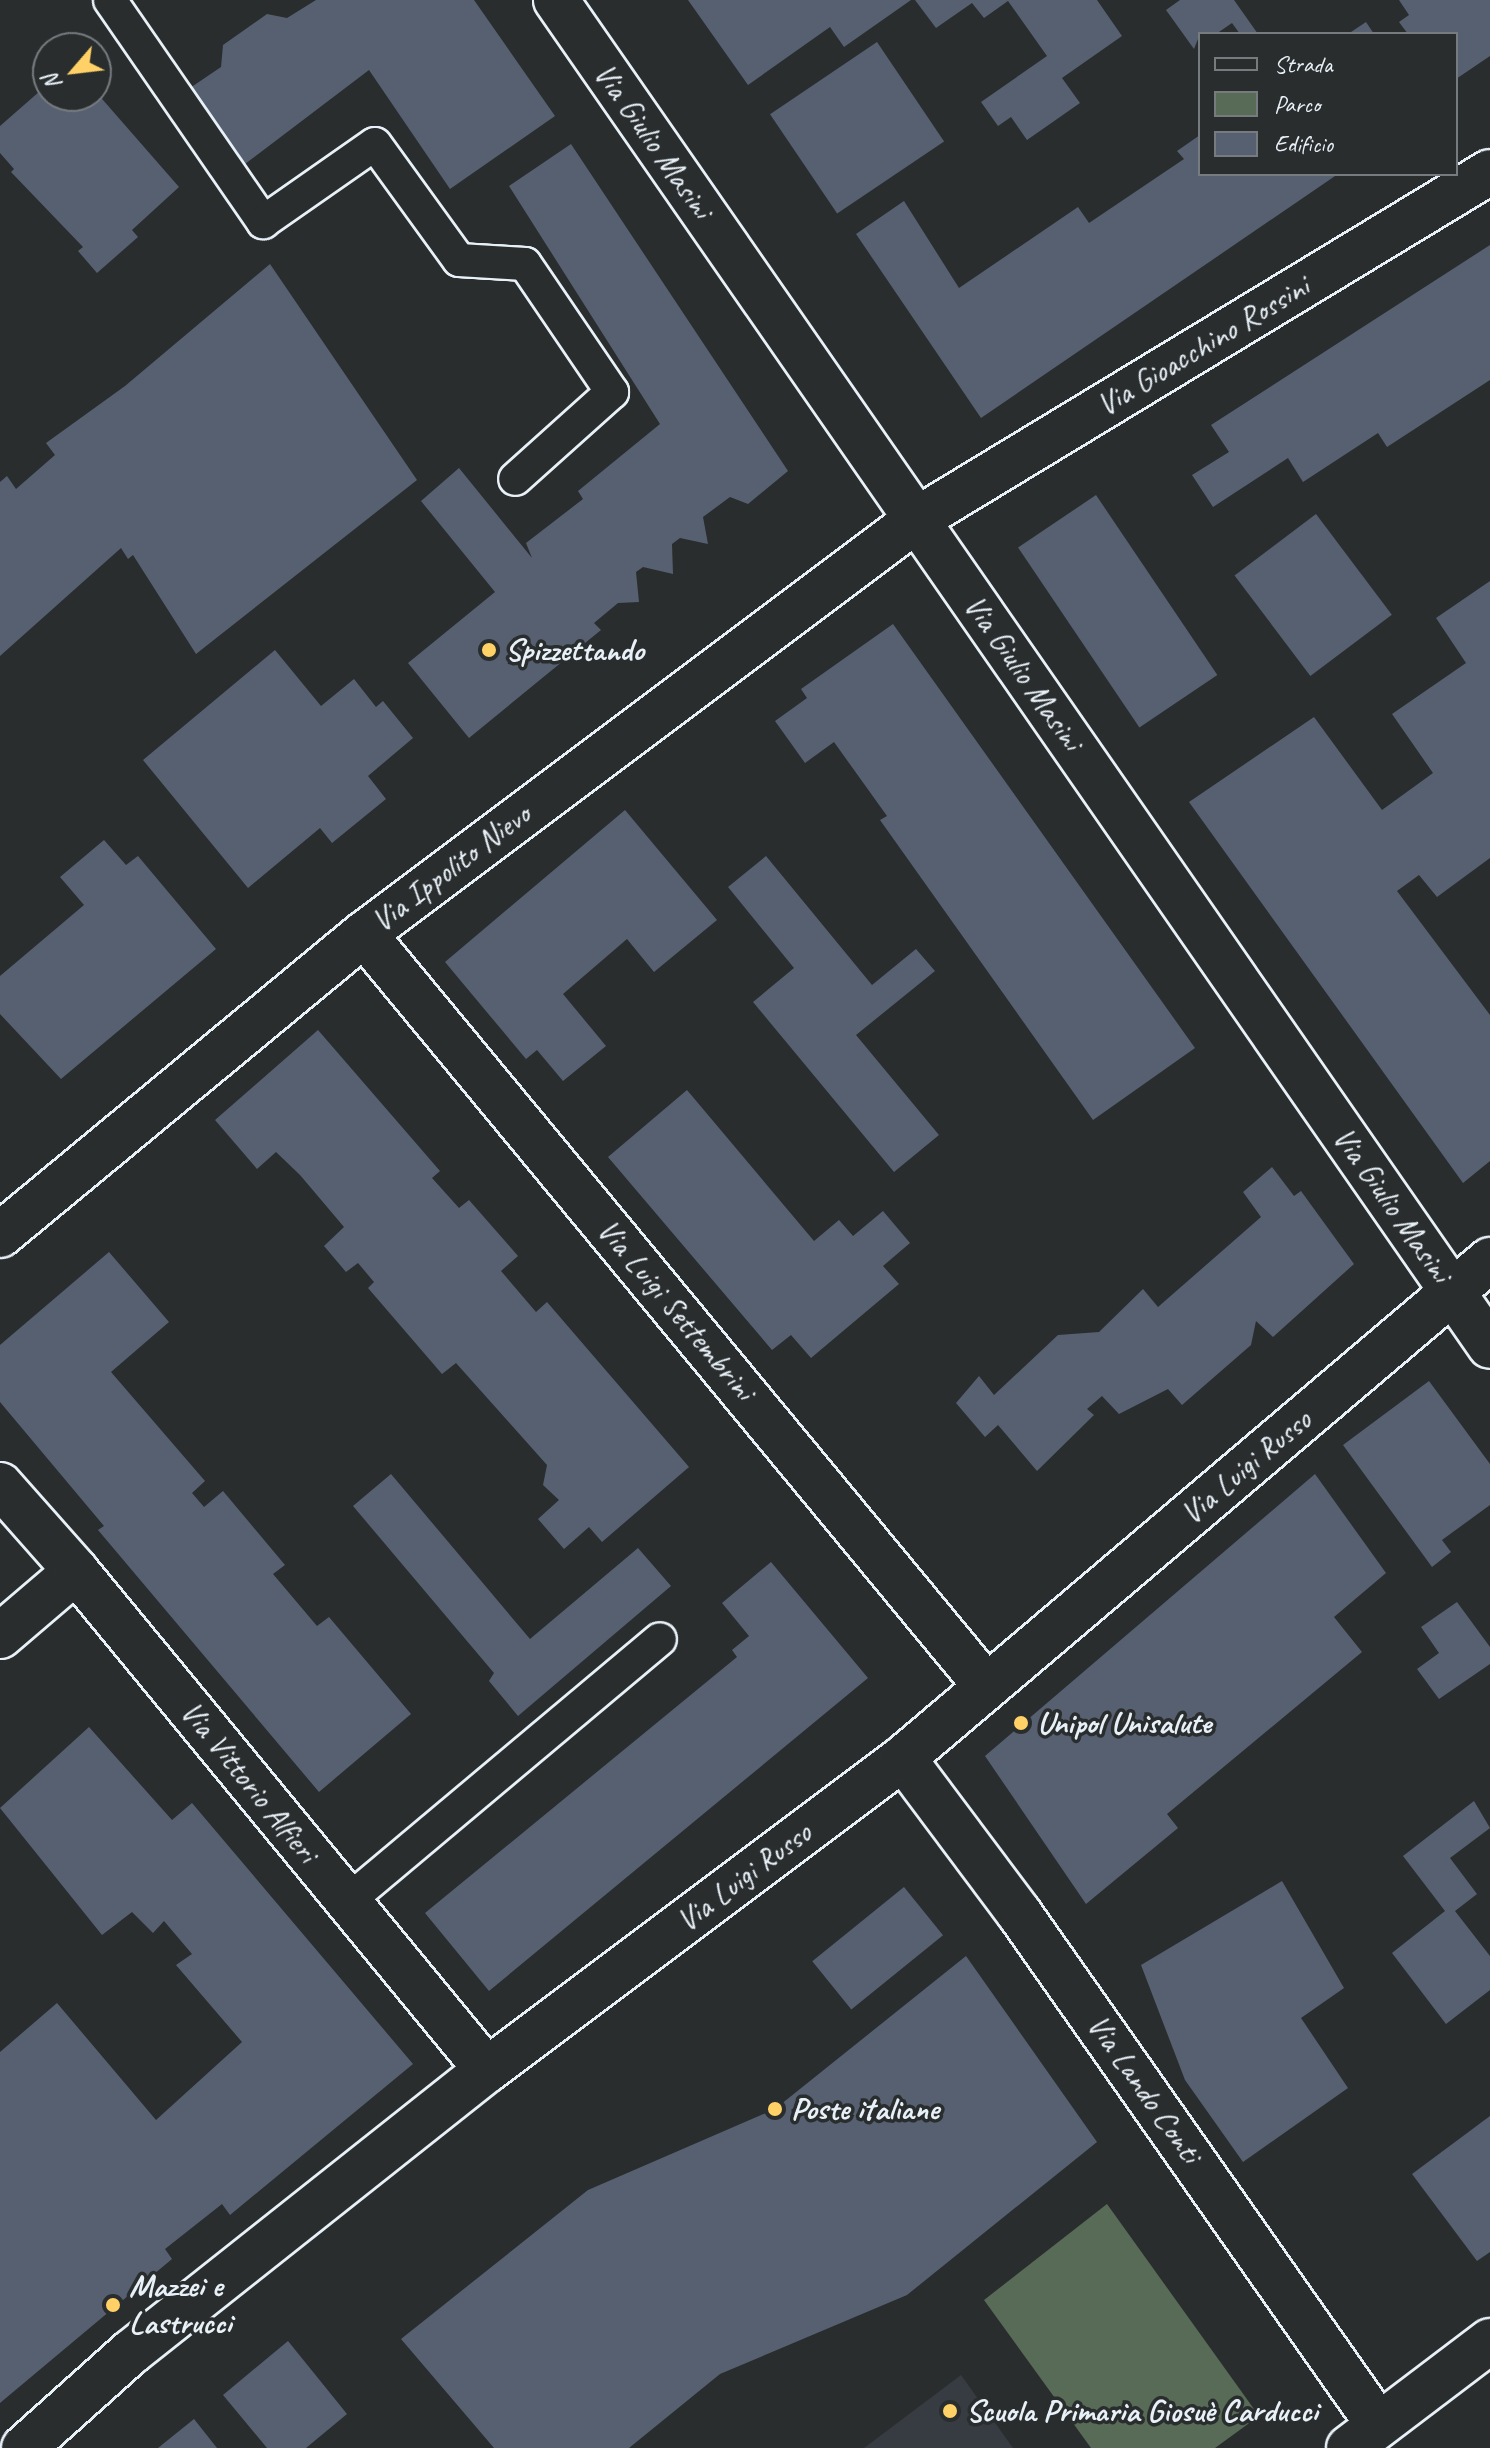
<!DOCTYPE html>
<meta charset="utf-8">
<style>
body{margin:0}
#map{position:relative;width:1490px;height:2448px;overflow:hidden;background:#2a2d2e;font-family:Caveat,sans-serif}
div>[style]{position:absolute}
.built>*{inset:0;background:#373c42}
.green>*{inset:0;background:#576b56}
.building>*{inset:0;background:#566071;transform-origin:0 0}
.roads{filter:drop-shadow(2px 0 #e8f1f8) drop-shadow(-2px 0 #e8f1f8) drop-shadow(0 2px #e8f1f8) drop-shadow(0 -2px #e8f1f8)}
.service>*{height:32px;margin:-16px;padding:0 16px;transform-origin:16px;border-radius:16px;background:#2a2d2e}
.minor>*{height:44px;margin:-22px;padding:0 22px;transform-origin:22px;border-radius:22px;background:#2a2d2e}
.dots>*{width:22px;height:22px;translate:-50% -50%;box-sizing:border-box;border:4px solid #2a2d2e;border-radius:50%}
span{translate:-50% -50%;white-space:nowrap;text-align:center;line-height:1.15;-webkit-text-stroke:7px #2a2d2e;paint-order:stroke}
.street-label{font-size:32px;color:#e8f1f8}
.poi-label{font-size:32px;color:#e8f1f8;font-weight:700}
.left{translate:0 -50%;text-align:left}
.legend{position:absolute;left:1198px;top:32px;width:260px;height:144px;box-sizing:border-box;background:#2a2d2e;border:2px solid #767b7f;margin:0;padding:10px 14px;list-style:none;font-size:24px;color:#e8f1f8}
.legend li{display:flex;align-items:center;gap:16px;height:40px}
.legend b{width:40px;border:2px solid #767b7f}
.north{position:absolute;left:32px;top:32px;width:80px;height:80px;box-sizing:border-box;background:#2a2d2e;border:2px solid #767b7f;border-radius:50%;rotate:242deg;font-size:22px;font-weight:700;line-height:32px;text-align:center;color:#e8f1f8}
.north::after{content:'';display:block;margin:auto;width:28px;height:36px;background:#ffd166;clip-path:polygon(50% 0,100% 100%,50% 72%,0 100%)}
</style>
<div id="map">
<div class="built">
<div style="clip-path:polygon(961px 2375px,1013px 2448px,864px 2448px)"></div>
</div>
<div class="green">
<div style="clip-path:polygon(1107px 2204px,1259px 2416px,1215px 2448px,1091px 2448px,984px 2300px)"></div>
</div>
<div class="building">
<div style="clip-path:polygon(316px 0,474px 0,555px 116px,450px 189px,369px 70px,241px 167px,187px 90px,221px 67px,223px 45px,267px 14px,287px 18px)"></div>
<div style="clip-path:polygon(688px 0,911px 0,844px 47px,830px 27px,748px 85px)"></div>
<div style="clip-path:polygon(915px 0,1097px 0,1122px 36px,1062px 78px,1080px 103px,1027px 140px,1011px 117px,998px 126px,981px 102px,1047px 56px,1008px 1px,984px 18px,972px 3px,936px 28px)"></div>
<div style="clip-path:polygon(1180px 0,1234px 0,1258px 34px,1240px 34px,1232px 23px,1216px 34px,1200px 34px,1194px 49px,1166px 10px)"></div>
<div style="clip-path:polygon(1399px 0,1490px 0,1490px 56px,1456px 79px,1456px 34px,1408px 34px,1399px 22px,1409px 15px)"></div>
<div style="clip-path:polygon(1366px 22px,1374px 34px,1348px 34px)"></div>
<div style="left:877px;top:42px;width:120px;height:129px;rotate:56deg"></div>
<div style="clip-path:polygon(48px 84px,48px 96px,96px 92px,179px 187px,132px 230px,138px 237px,97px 273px,78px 251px,83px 247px,11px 172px,14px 169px,0 153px,0 126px)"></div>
<div style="clip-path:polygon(1200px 135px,1200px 174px,1338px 174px,981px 418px,856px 234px,904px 201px,959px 288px,1078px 207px,1089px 223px,1184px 159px,1177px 151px)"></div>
<div style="clip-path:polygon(571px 144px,788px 471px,748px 504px,730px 497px,703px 517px,708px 544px,680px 538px,672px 544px,673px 574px,643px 567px,636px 572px,639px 602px,618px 603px,594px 623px,601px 630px,469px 738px,408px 663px,495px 592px,421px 501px,459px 468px,532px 558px,526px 543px,583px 499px,578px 491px,660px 424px,509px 186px)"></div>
<div style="clip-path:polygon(1490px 245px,1490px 380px,1387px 447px,1378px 433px,1303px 482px,1288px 458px,1213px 507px,1192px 475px,1229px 452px,1211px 425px)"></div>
<div style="clip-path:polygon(270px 264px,417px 480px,196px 654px,133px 555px,128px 559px,121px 548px,0 656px,0 482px,7px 476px,16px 489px,55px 455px,46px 443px,125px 386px)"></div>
<div style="left:1096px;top:495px;width:217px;height:94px;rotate:56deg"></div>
<div style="left:1316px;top:514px;width:126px;height:102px;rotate:53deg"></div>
<div style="clip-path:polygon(1490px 581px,1490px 858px,1437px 897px,1419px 875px,1397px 891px,1490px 1015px,1490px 1161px,1463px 1183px,1189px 802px,1314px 717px,1382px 810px,1433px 773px,1392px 714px,1466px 663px,1436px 618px)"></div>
<div style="clip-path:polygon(893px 624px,1195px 1048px,1093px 1120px,880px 820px,887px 816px,834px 742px,805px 763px,775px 721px,807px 698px,801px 689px)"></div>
<div style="clip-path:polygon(275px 650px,321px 706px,354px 679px,376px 707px,383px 701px,413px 738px,368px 776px,386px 799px,332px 843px,320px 828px,248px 888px,143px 760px)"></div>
<div style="clip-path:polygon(625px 810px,717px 920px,654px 972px,627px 939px,563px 994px,606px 1046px,563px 1081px,537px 1050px,526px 1059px,445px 962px)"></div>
<div style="clip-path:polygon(104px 840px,126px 865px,138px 856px,216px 949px,61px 1079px,0 1014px,0 976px,84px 905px,60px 877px)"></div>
<div style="clip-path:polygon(766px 856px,872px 985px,916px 949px,935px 971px,856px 1035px,939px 1135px,894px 1172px,753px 1002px,794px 968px,728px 887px)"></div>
<div style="clip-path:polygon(318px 1030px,440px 1171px,432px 1178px,459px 1208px,469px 1200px,518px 1256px,501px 1271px,536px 1312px,547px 1302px,689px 1467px,602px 1542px,589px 1527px,564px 1549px,538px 1519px,559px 1500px,543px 1485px,547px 1465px,456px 1363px,442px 1374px,368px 1288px,374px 1282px,358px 1263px,346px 1272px,324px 1246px,344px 1227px,300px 1175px,276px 1152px,257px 1169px,215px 1120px)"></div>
<div style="clip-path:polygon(687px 1090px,814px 1241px,839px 1220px,853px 1236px,883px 1211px,910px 1243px,883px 1266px,899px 1284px,811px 1358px,791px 1335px,772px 1350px,608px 1157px)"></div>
<div style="clip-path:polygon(1272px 1167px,1294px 1196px,1301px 1191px,1354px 1264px,1273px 1337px,1256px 1321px,1251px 1345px,1182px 1405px,1168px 1389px,1119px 1414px,1102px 1396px,1087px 1409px,1094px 1415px,1037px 1471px,998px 1425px,985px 1437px,956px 1403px,979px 1376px,994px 1395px,1058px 1335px,1099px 1332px,1143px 1289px,1158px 1307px,1261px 1217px,1243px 1192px)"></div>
<div style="clip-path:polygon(109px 1252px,169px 1322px,111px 1372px,205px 1481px,192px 1493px,204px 1507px,223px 1491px,285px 1565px,273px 1574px,317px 1626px,329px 1617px,411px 1714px,319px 1792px,98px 1530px,104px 1526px,0 1402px,0 1345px)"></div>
<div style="clip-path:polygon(1429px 1381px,1490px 1464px,1490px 1505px,1442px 1540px,1451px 1552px,1432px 1567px,1343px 1445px)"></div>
<div style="clip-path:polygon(391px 1474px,530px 1639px,638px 1548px,671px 1586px,518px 1716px,489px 1681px,494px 1673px,353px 1506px)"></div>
<div style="clip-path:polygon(1315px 1474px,1386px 1573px,1334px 1617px,1362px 1652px,1167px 1814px,1178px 1828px,1086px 1904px,985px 1756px)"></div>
<div style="clip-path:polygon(771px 1562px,868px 1678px,489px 1991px,425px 1913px,737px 1657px,732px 1650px,749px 1636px,722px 1603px)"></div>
<div style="clip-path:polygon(1457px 1602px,1490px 1647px,1490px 1664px,1439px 1699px,1417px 1669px,1439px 1653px,1421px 1627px)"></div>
<div style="clip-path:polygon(89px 1727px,172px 1820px,192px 1803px,413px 2064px,230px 2215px,222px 2204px,165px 2249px,172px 2259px,0 2403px,0 2052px,57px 2003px,156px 2120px,242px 2042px,176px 1965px,192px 1954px,164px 1921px,153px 1933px,132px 1912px,102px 1935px,0 1808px)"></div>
<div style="clip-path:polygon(1474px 1801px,1490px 1828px,1450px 1858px,1477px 1894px,1455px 1911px,1490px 1956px,1490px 1990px,1446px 2024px,1392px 1953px,1445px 1911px,1403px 1856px)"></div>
<div style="clip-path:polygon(1282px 1881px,1344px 1988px,1301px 2018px,1348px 2088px,1243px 2162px,1185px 2080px,1141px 1965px)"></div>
<div style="left:904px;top:1887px;width:62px;height:118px;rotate:51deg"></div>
<div style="clip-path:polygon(966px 1956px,1097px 2142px,907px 2295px,720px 2374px,629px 2448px,494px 2448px,401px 2339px,588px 2190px,775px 2109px)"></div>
<div style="clip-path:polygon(1490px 2116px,1490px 2252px,1477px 2261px,1412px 2174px)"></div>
<div style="clip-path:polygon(288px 2341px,347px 2414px,306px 2448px,267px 2448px,223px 2395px)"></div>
<div style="clip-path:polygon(194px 2419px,217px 2448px,158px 2448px)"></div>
</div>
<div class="roads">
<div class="service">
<div style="left:110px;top:0;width:270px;rotate:55.4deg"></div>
<div style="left:263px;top:222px;width:136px;rotate:-34.9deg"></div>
<div style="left:375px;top:144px;width:143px;rotate:54.1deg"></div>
<div style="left:459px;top:260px;width:66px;rotate:3.5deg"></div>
<div style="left:525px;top:264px;width:155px;rotate:55.8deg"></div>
<div style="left:612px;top:392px;width:130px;rotate:138.1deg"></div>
<div style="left:348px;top:1901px;width:407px;rotate:-40deg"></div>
</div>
<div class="minor">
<div style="left:556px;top:0;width:1638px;rotate:55.24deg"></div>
<div style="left:364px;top:934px;width:977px;rotate:50.4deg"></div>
<div style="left:0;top:1235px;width:472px;rotate:-39.6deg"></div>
<div style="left:364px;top:934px;width:690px;rotate:-36.87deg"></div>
<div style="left:916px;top:520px;width:671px;rotate:-31.23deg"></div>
<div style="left:0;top:1485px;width:115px;rotate:48.5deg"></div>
<div style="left:0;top:1636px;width:100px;rotate:-40.5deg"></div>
<div style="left:76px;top:1571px;width:646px;rotate:50.52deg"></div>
<div style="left:903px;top:1758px;width:194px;rotate:53.2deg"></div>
<div style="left:1019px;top:1913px;width:625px;rotate:54.91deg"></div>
<div style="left:24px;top:2448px;width:144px;rotate:-41.9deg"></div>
<div style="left:131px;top:2352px;width:454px;rotate:-38.4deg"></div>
<div style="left:487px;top:2070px;width:520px;rotate:-36.87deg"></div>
<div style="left:903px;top:1758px;width:770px;rotate:-40.31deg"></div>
<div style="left:1349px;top:2448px;width:177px;rotate:-37.2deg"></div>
</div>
</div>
<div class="dots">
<div style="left:489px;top:650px;background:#ffd166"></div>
<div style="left:1021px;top:1723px;background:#ffd166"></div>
<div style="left:775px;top:2109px;background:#ffd166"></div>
<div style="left:113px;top:2305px;background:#ffd166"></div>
<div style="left:950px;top:2411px;background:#ffd166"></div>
</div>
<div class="street-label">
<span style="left:653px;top:141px;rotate:55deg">Via Giulio Masini</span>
<span style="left:1203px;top:346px;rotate:-31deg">Via Gioacchino Rossini</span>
<span style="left:1023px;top:673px;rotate:55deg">Via Giulio Masini</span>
<span style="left:451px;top:868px;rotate:-37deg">Via Ippolito Nievo</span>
<span style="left:1392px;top:1205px;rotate:55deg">Via Giulio Masini</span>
<span style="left:676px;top:1310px;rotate:50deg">Via Luigi Settembrini</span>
<span style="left:1246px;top:1467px;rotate:-40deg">Via Luigi Russo</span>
<span style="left:249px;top:1782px;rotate:51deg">Via Vittorio Alfieri</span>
<span style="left:744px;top:1877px;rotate:-37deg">Via Luigi Russo</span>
<span style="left:1144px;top:2089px;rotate:55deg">Via Lando Conti</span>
</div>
<div class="poi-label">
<span class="left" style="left:505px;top:650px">Spizzettando</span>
<span class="left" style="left:1037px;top:1723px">Unipol Unisalute</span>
<span class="left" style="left:791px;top:2109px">Poste italiane</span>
<span class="left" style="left:129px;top:2305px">Mazzei e<br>Lastrucci</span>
<span class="left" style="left:966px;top:2411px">Scuola Primaria Giosuè Carducci</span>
</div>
<ul class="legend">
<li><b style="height:10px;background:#2a2d2e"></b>Strada</li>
<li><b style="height:22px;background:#576b56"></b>Parco</li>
<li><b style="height:22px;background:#566071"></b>Edificio</li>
</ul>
<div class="north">N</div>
</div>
